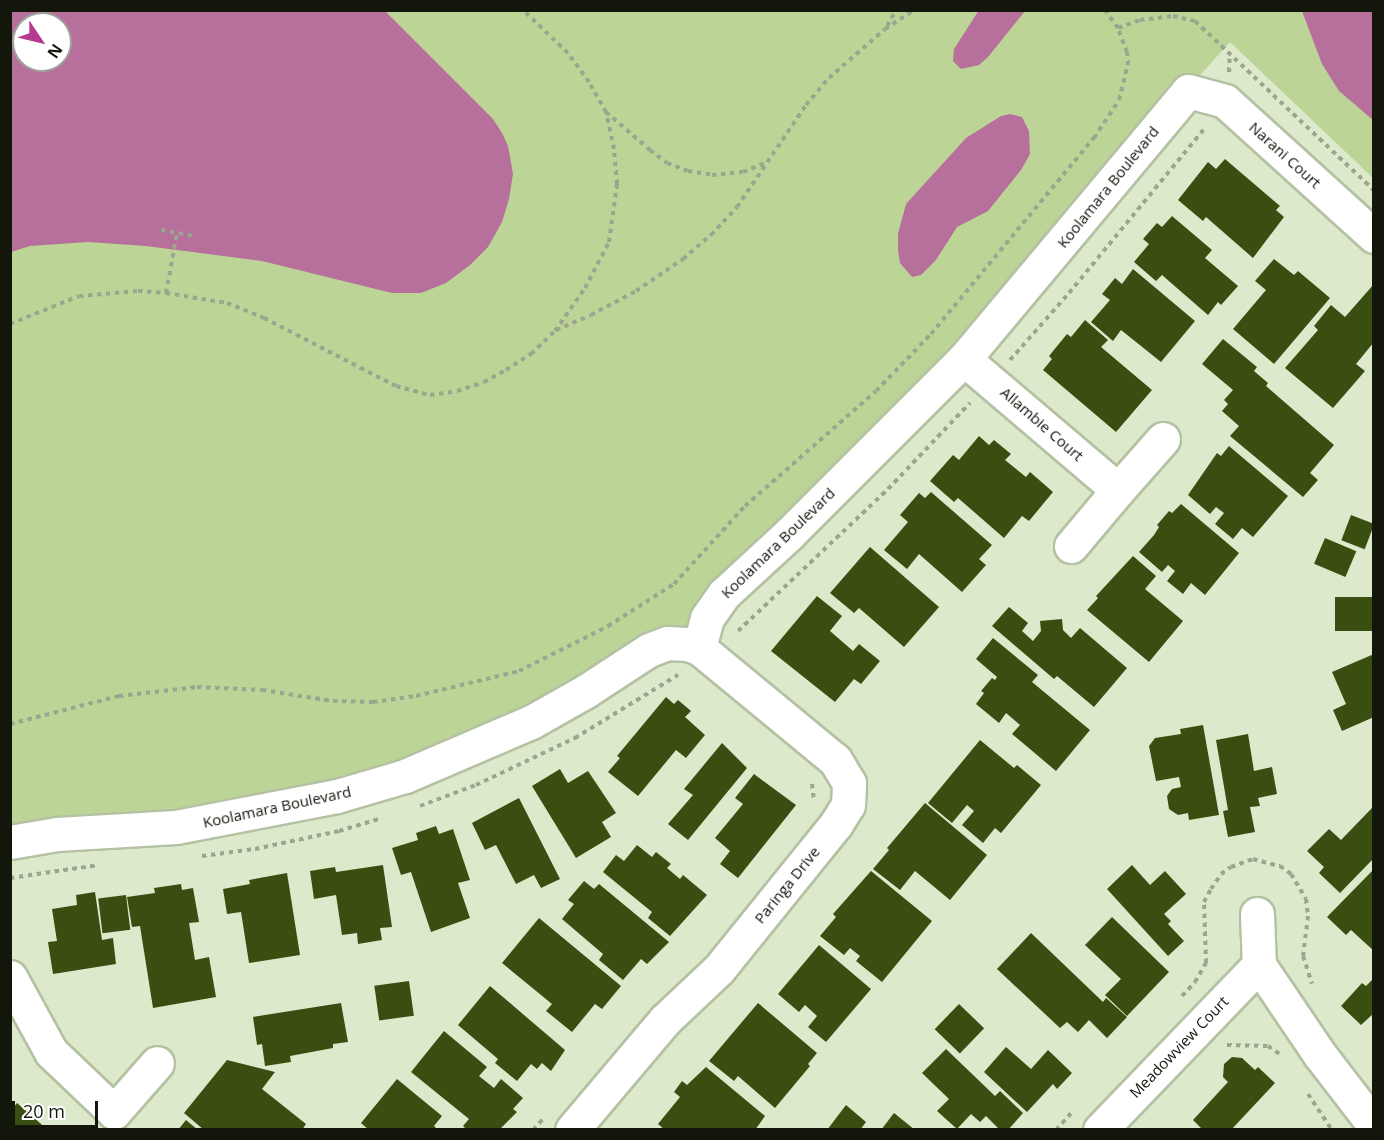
<!DOCTYPE html>
<style>
body{margin:0}
#map{position:relative;width:1384px;height:1140px;overflow:hidden;background:#dde9cb;font-family:"Open Sans",sans-serif}
div>[style]{position:absolute}
.green>*{inset:0;background:#bcd496}
.water>*{inset:0;background:#b76f9c}
.building>*{inset:0;background:#3b4e11;transform-origin:0 0}
.path>*{height:4px;margin-top:-2px;transform-origin:0;background:repeating-linear-gradient(90deg,#9ca58e 0 4.5px,transparent 0 9px)}
.roads{filter:drop-shadow(2px 0 #b5c1a3) drop-shadow(-2px 0 #b5c1a3) drop-shadow(0 2px #b5c1a3) drop-shadow(0 -2px #b5c1a3)}
.minor>*{height:33px;margin:-16.5px;padding:0 16.5px;transform-origin:16.5px;border-radius:16.5px;background:#fff}
span{translate:-50% -50%;white-space:nowrap;text-align:center;line-height:1.15;-webkit-text-stroke:6px #fff;paint-order:stroke}
.street-label{font-size:15px;color:#12160b}
.frame{position:absolute;inset:0;border:12px solid #12160b;pointer-events:none}
.north{position:absolute;left:12px;top:12px;width:60px;height:60px;box-sizing:border-box;background:#fff;border:2px solid #a0a29d;border-radius:50%;rotate:125deg;font-size:16px;font-weight:700;line-height:24px;text-align:center;color:#12160b}
.north::after{content:'';display:block;margin:auto;width:21px;height:27px;background:#b43b8e;clip-path:polygon(50% 0,100% 100%,50% 72%,0 100%)}
.scale{position:absolute;left:12px;top:1101px;width:86px;height:27px;box-sizing:border-box;border:3px solid #12160b;border-top:0;padding-left:8px;font-size:18px;line-height:21px;white-space:nowrap;color:#12160b;-webkit-text-stroke:4px #fff;paint-order:stroke}
</style>
<div id="map">
<div class="green">
<div style="clip-path:polygon(evenodd,11px 11px,1373px 11px,1373px 178px,1230px 42px,687px 644px,405px 776px,11px 842px,11px 11px,24px 24px,60px 24px,60px 60px,24px 60px,24px 24px)"></div>
</div>
<div class="water">
<div style="clip-path:polygon(evenodd,11px 10px,385px 11px,493px 119px,502px 133px,508px 146px,513px 174px,509px 199px,502px 222px,488px 247px,470px 265px,446px 283px,421px 293px,392px 293px,262px 261px,146px 246px,88px 242px,30px 246px,11px 252px,11px 10px,24px 24px,60px 24px,60px 60px,24px 60px,24px 24px)"></div>
<div style="clip-path:polygon(979px 10px,1025px 11px,988px 57px,979px 65px,961px 69px,953px 61px,954px 49px)"></div>
<div style="clip-path:polygon(1302px 11px,1373px 11px,1373px 120px,1339px 91px,1322px 64px)"></div>
<div style="clip-path:polygon(1010px 114px,1022px 117px,1029px 131px,1030px 154px,1021px 170px,988px 211px,957px 227px,936px 260px,921px 275px,912px 277px,900px 263px,898px 250px,898px 234px,906px 204px,966px 138px,1001px 116px)"></div>
</div>
<div class="building">
<div style="clip-path:polygon(1225px 159px,1280px 206px,1276px 210px,1284px 217px,1253px 258px,1206px 217px,1203px 221px,1178px 200px,1208px 162px,1216px 169px)"></div>
<div style="clip-path:polygon(1172px 216px,1212px 250px,1205px 258px,1238px 286px,1221px 305px,1218px 302px,1208px 315px,1162px 275px,1156px 281px,1134px 262px,1149px 244px,1143px 239px,1157px 223px,1162px 227px)"></div>
<div style="clip-path:polygon(1274px 259px,1294px 275px,1298px 271px,1330px 298px,1274px 364px,1233px 329px,1266px 290px,1255px 281px)"></div>
<div style="clip-path:polygon(1133px 269px,1195px 321px,1161px 362px,1121px 330px,1113px 341px,1091px 322px,1110px 300px,1102px 294px,1115px 278px,1122px 284px)"></div>
<div style="clip-path:polygon(1374px 284px,1374px 342px,1356px 364px,1365px 371px,1333px 408px,1285px 368px,1318px 330px,1314px 326px,1331px 305px,1345px 317px)"></div>
<div style="clip-path:polygon(1085px 320px,1108px 340px,1101px 347px,1152px 390px,1116px 432px,1043px 370px,1052px 359px,1049px 356px,1067px 334px,1071px 337px)"></div>
<div style="clip-path:polygon(1223px 339px,1257px 367px,1254px 371px,1268px 383px,1266px 386px,1334px 445px,1310px 473px,1318px 480px,1303px 497px,1230px 436px,1239px 426px,1222px 411px,1228px 404px,1224px 400px,1233px 390px,1202px 364px)"></div>
<div style="clip-path:polygon(979px 436px,989px 445px,994px 440px,1011px 454px,1005px 460px,1026px 477px,1030px 472px,1053px 492px,1029px 521px,1022px 516px,1004px 538px,958px 498px,954px 502px,930px 481px,953px 455px,959px 460px)"></div>
<div style="clip-path:polygon(1229px 446px,1288px 496px,1253px 537px,1242px 528px,1233px 539px,1215px 524px,1224px 513px,1216px 507px,1210px 514px,1188px 495px,1217px 453px,1221px 456px)"></div>
<div style="clip-path:polygon(931px 492px,992px 545px,979px 559px,986px 565px,962px 592px,919px 554px,907px 569px,884px 550px,908px 522px,900px 515px,919px 493px,925px 498px)"></div>
<div style="clip-path:polygon(1181px 504px,1239px 553px,1205px 595px,1191px 583px,1183px 594px,1167px 581px,1175px 571px,1168px 565px,1162px 572px,1139px 552px,1154px 535px,1159px 527px,1157px 525px,1169px 511px,1172px 513px)"></div>
<div style="left:1351px;top:515px;width:25px;height:27px;rotate:21deg"></div>
<div style="left:1325px;top:538px;width:34px;height:28px;rotate:23deg"></div>
<div style="clip-path:polygon(870px 547px,939px 607px,904px 647px,859px 608px,854px 613px,830px 593px)"></div>
<div style="clip-path:polygon(1133px 556px,1156px 576px,1145px 589px,1183px 621px,1149px 662px,1087px 610px,1098px 598px,1096px 596px)"></div>
<div style="clip-path:polygon(817px 596px,842px 616px,830px 631px,853px 651px,859px 644px,880px 661px,861px 684px,854px 679px,835px 702px,771px 651px)"></div>
<div style="left:1374px;top:597px;width:34px;height:39px;rotate:90deg"></div>
<div style="clip-path:polygon(1009px 607px,1028px 623px,1022px 631px,1033px 641px,1041px 631px,1040px 621px,1062px 619px,1063px 630px,1071px 638px,1080px 628px,1127px 668px,1094px 707px,1057px 676px,1054px 679px,992px 626px)"></div>
<div style="clip-path:polygon(993px 638px,1038px 675px,1032px 682px,1090px 730px,1056px 771px,1012px 734px,1020px 725px,1006px 713px,999px 723px,976px 704px,984px 693px,981px 691px,992px 678px,995px 680px,997px 677px,976px 659px)"></div>
<div style="clip-path:polygon(1374px 654px,1374px 717px,1342px 731px,1333px 710px,1346px 704px,1332px 672px)"></div>
<div style="clip-path:polygon(666px 697px,674px 704px,678px 700px,691px 711px,685px 717px,705px 735px,686px 758px,676px 750px,638px 796px,608px 772px,620px 758px,617px 756px)"></div>
<div style="clip-path:polygon(1203px 725px,1219px 815px,1189px 820px,1188px 813px,1178px 815px,1169px 809px,1167px 796px,1172px 789px,1181px 787px,1179px 777px,1156px 781px,1149px 746px,1155px 738px,1181px 734px,1180px 729px)"></div>
<div style="clip-path:polygon(1248px 734px,1254px 771px,1272px 767px,1277px 794px,1258px 798px,1260px 806px,1250px 807px,1255px 832px,1228px 837px,1223px 811px,1228px 810px,1216px 740px)"></div>
<div style="clip-path:polygon(980px 740px,1014px 768px,1017px 765px,1041px 785px,1001px 833px,995px 828px,983px 843px,962px 825px,974px 811px,967px 805px,952px 823px,928px 803px)"></div>
<div style="clip-path:polygon(722px 743px,747px 768px,688px 840px,668px 824px,693px 795px,684px 789px)"></div>
<div style="clip-path:polygon(560px 769px,568px 783px,588px 771px,616px 813px,602px 822px,611px 837px,576px 858px,532px 786px)"></div>
<div style="clip-path:polygon(754px 774px,796px 805px,738px 878px,720px 864px,730px 851px,715px 838px,743px 804px,735px 798px)"></div>
<div style="clip-path:polygon(519px 798px,560px 879px,541px 888px,534px 875px,516px 884px,496px 845px,485px 850px,472px 823px)"></div>
<div style="clip-path:polygon(925px 803px,987px 855px,950px 900px,915px 871px,900px 890px,873px 869px,889px 850px,887px 848px)"></div>
<div style="clip-path:polygon(1372px 808px,1374px 858px,1340px 893px,1319px 873px,1324px 867px,1307px 851px,1329px 829px,1341px 840px)"></div>
<div style="clip-path:polygon(436px 826px,439px 834px,453px 829px,470px 880px,458px 883px,470px 918px,431px 932px,411px 872px,401px 875px,392px 848px,418px 840px,416px 833px)"></div>
<div style="clip-path:polygon(637px 845px,652px 857px,656px 852px,671px 864px,667px 868px,680px 879px,683px 875px,707px 895px,670px 936px,648px 918px,652px 912px,603px 872px,616px 855px,624px 861px)"></div>
<div style="clip-path:polygon(383px 865px,392px 927px,380px 928px,382px 940px,358px 944px,357px 933px,342px 935px,336px 895px,314px 899px,310px 871px,335px 867px,336px 872px)"></div>
<div style="clip-path:polygon(1132px 865px,1150px 885px,1165px 871px,1186px 894px,1164px 914px,1171px 921px,1168px 924px,1184px 941px,1168px 956px,1107px 889px)"></div>
<div style="clip-path:polygon(1374px 869px,1374px 951px,1351px 930px,1346px 935px,1327px 917px)"></div>
<div style="clip-path:polygon(871px 871px,932px 921px,882px 982px,856px 961px,860px 956px,850px 948px,844px 955px,820px 936px,836px 917px,833px 914px)"></div>
<div style="clip-path:polygon(287px 873px,300px 955px,249px 963px,241px 912px,227px 914px,223px 889px,250px 884px,249px 880px)"></div>
<div style="clip-path:polygon(584px 881px,594px 889px,599px 884px,669px 942px,647px 964px,641px 959px,623px 980px,599px 960px,603px 954px,562px 919px,574px 904px,568px 900px)"></div>
<div style="clip-path:polygon(181px 884px,182px 890px,193px 888px,199px 922px,189px 923px,195px 960px,209px 957px,216px 997px,153px 1008px,140px 926px,132px 927px,127px 897px,155px 893px,154px 888px)"></div>
<div style="clip-path:polygon(95px 892px,102px 940px,113px 938px,116px 964px,53px 974px,48px 942px,57px 941px,52px 909px,77px 905px,76px 895px)"></div>
<div style="left:126px;top:895px;width:35px;height:28px;rotate:83deg"></div>
<div style="clip-path:polygon(1112px 917px,1169px 972px,1127px 1016px,1105px 995px,1121px 979px,1085px 945px)"></div>
<div style="clip-path:polygon(539px 918px,621px 986px,602px 1009px,595px 1004px,572px 1032px,546px 1011px,552px 1004px,502px 963px)"></div>
<div style="clip-path:polygon(1031px 933px,1103px 1002px,1106px 998px,1127px 1017px,1107px 1038px,1089px 1020px,1078px 1032px,1067px 1022px,1060px 1028px,997px 969px)"></div>
<div style="clip-path:polygon(819px 945px,871px 989px,826px 1042px,808px 1027px,817px 1016px,805px 1005px,799px 1012px,778px 994px)"></div>
<div style="clip-path:polygon(1374px 978px,1374px 1013px,1361px 1025px,1341px 1006px,1362px 983px,1366px 986px)"></div>
<div style="left:409px;top:981px;width:35px;height:35px;rotate:82deg"></div>
<div style="clip-path:polygon(490px 986px,565px 1050px,551px 1071px,542px 1063px,537px 1069px,531px 1064px,517px 1081px,495px 1063px,498px 1059px,458px 1025px)"></div>
<div style="clip-path:polygon(341px 1003px,348px 1042px,333px 1044px,333px 1048px,290px 1056px,291px 1062px,265px 1066px,262px 1044px,257px 1045px,253px 1017px)"></div>
<div style="clip-path:polygon(758px 1003px,817px 1053px,808px 1064px,810px 1066px,775px 1108px,738px 1076px,734px 1081px,709px 1061px)"></div>
<div style="left:959px;top:1004px;width:35px;height:35px;rotate:44deg"></div>
<div style="clip-path:polygon(444px 1031px,487px 1067px,479px 1076px,494px 1088px,501px 1079px,523px 1098px,513px 1109px,517px 1112px,501px 1128px,467px 1130px,463px 1126px,469px 1119px,411px 1072px)"></div>
<div style="clip-path:polygon(1006px 1047px,1031px 1069px,1048px 1050px,1072px 1073px,1057px 1089px,1053px 1084px,1027px 1112px,984px 1072px)"></div>
<div style="clip-path:polygon(946px 1049px,995px 1096px,1000px 1091px,1023px 1113px,1008px 1130px,1000px 1130px,986px 1116px,980px 1122px,971px 1114px,957px 1129px,937px 1111px,949px 1099px,922px 1073px)"></div>
<div style="clip-path:polygon(1232px 1057px,1242px 1058px,1255px 1070px,1258px 1067px,1275px 1083px,1231px 1130px,1203px 1130px,1193px 1120px,1228px 1082px,1223px 1077px,1224px 1064px)"></div>
<div style="clip-path:polygon(227px 1060px,275px 1072px,262px 1089px,306px 1124px,302px 1130px,204px 1130px,184px 1113px)"></div>
<div style="clip-path:polygon(706px 1067px,765px 1116px,755px 1130px,665px 1130px,658px 1124px,680px 1097px,674px 1092px,682px 1081px,687px 1085px)"></div>
<div style="clip-path:polygon(397px 1079px,442px 1116px,434px 1126px,438px 1130px,369px 1130px,361px 1123px)"></div>
<div style="clip-path:polygon(17px 1103px,48px 1130px,10px 1130px,10px 1106px,13px 1108px)"></div>
<div style="clip-path:polygon(846px 1105px,866px 1122px,860px 1130px,827px 1130px)"></div>
<div style="clip-path:polygon(894px 1113px,915px 1130px,881px 1130px)"></div>
<div style="clip-path:polygon(186px 1120px,198px 1130px,178px 1130px)"></div>
</div>
<div class="path">
<div style="left:887px;top:26px;width:18px;rotate:-61deg"></div>
<div style="left:1118px;top:28px;width:23px;rotate:-20deg"></div>
<div style="left:1140px;top:20px;width:33px;rotate:-7deg"></div>
<div style="left:1173px;top:16px;width:23px;rotate:13deg"></div>
<div style="left:1195px;top:21px;width:246px;rotate:43.4deg"></div>
<div style="left:1229px;top:72px;width:19px;rotate:-87deg"></div>
<div style="left:606px;top:112px;width:58px;rotate:40.8deg"></div>
<div style="left:650px;top:150px;width:21px;rotate:37deg"></div>
<div style="left:667px;top:163px;width:22px;rotate:21deg"></div>
<div style="left:688px;top:171px;width:24px;rotate:9deg"></div>
<div style="left:712px;top:175px;width:31px;rotate:-6deg"></div>
<div style="left:743px;top:172px;width:24px;rotate:-22deg"></div>
<div style="left:161px;top:230px;width:34px;rotate:10deg"></div>
<div style="left:166px;top:293px;width:61px;rotate:-79.6deg"></div>
<div style="left:10px;top:324px;width:74px;rotate:-22.1deg"></div>
<div style="left:79px;top:296px;width:59px;rotate:-4.8deg"></div>
<div style="left:138px;top:291px;width:28px;rotate:4deg"></div>
<div style="left:166px;top:293px;width:62px;rotate:9.3deg"></div>
<div style="left:227px;top:303px;width:40px;rotate:22deg"></div>
<div style="left:264px;top:318px;width:148px;rotate:27.3deg"></div>
<div style="left:396px;top:386px;width:35px;rotate:15deg"></div>
<div style="left:430px;top:395px;width:27px;rotate:-8deg"></div>
<div style="left:457px;top:391px;width:28px;rotate:-18deg"></div>
<div style="left:484px;top:382px;width:25px;rotate:-29deg"></div>
<div style="left:506px;top:370px;width:30px;rotate:-33deg"></div>
<div style="left:531px;top:354px;width:33px;rotate:-44deg"></div>
<div style="left:555px;top:331px;width:52px;rotate:-55.1deg"></div>
<div style="left:585px;top:288px;width:52px;rotate:-62.4deg"></div>
<div style="left:609px;top:242px;width:59px;rotate:-82.1deg"></div>
<div style="left:617px;top:184px;width:35px;rotate:-95deg"></div>
<div style="left:614px;top:149px;width:38px;rotate:-102deg"></div>
<div style="left:606px;top:112px;width:34px;rotate:-120deg"></div>
<div style="left:589px;top:82px;width:36px;rotate:-126deg"></div>
<div style="left:568px;top:53px;width:62px;rotate:-136.3deg"></div>
<div style="left:556px;top:330px;width:38px;rotate:-23deg"></div>
<div style="left:591px;top:315px;width:51px;rotate:-28.1deg"></div>
<div style="left:636px;top:291px;width:57px;rotate:-34.2deg"></div>
<div style="left:683px;top:259px;width:37px;rotate:-41deg"></div>
<div style="left:711px;top:235px;width:38px;rotate:-47deg"></div>
<div style="left:737px;top:207px;width:123px;rotate:-55.9deg"></div>
<div style="left:806px;top:105px;width:35px;rotate:-50deg"></div>
<div style="left:829px;top:78px;width:74px;rotate:-41.2deg"></div>
<div style="left:885px;top:29px;width:35px;rotate:-33deg"></div>
<div style="left:1010px;top:360px;width:89px;rotate:-48.6deg"></div>
<div style="left:1069px;top:293px;width:215px;rotate:-50.5deg"></div>
<div style="left:738px;top:631px;width:207px;rotate:-43.4deg"></div>
<div style="left:888px;top:489px;width:119px;rotate:-46.4deg"></div>
<div style="left:10px;top:724px;width:113px;rotate:-14.4deg"></div>
<div style="left:119px;top:696px;width:79px;rotate:-6.6deg"></div>
<div style="left:197px;top:687px;width:65px;rotate:2.6deg"></div>
<div style="left:262px;top:690px;width:72px;rotate:8.8deg"></div>
<div style="left:333px;top:701px;width:40px;rotate:1.4deg"></div>
<div style="left:373px;top:702px;width:43px;rotate:-7.9deg"></div>
<div style="left:416px;top:696px;width:106px;rotate:-13.6deg"></div>
<div style="left:519px;top:671px;width:100px;rotate:-26.8deg"></div>
<div style="left:608px;top:626px;width:78px;rotate:-32.5deg"></div>
<div style="left:674px;top:584px;width:105px;rotate:-47.7deg"></div>
<div style="left:745px;top:506px;width:174px;rotate:-41.3deg"></div>
<div style="left:876px;top:391px;width:79px;rotate:-46deg"></div>
<div style="left:931px;top:334px;width:255px;rotate:-50.3deg"></div>
<div style="left:1094px;top:138px;width:45px;rotate:-56.7deg"></div>
<div style="left:1119px;top:100px;width:36px;rotate:-76deg"></div>
<div style="left:1128px;top:65px;width:13px;rotate:-94deg"></div>
<div style="left:1127px;top:52px;width:26px;rotate:-111deg"></div>
<div style="left:1118px;top:28px;width:22px;rotate:-126deg"></div>
<div style="left:812px;top:784px;width:17px;rotate:83deg"></div>
<div style="left:420px;top:806px;width:60px;rotate:-20.6deg"></div>
<div style="left:476px;top:785px;width:110px;rotate:-25.4deg"></div>
<div style="left:575px;top:738px;width:121px;rotate:-31.5deg"></div>
<div style="left:202px;top:856px;width:53px;rotate:-7.5deg"></div>
<div style="left:255px;top:849px;width:86px;rotate:-12.1deg"></div>
<div style="left:339px;top:831px;width:45px;rotate:-16.8deg"></div>
<div style="left:10px;top:878px;width:90px;rotate:-8.3deg"></div>
<div style="left:1182px;top:996px;width:19px;rotate:-47deg"></div>
<div style="left:1195px;top:982px;width:22px;rotate:-60deg"></div>
<div style="left:1206px;top:963px;width:61px;rotate:-91.9deg"></div>
<div style="left:1204px;top:902px;width:15px;rotate:-62deg"></div>
<div style="left:1211px;top:889px;width:18px;rotate:-56deg"></div>
<div style="left:1221px;top:874px;width:12px;rotate:-35deg"></div>
<div style="left:1231px;top:867px;width:23px;rotate:-20deg"></div>
<div style="left:1253px;top:859px;width:28px;rotate:15deg"></div>
<div style="left:1280px;top:866px;width:14px;rotate:36deg"></div>
<div style="left:1291px;top:874px;width:29px;rotate:59deg"></div>
<div style="left:1306px;top:899px;width:17px;rotate:83deg"></div>
<div style="left:1308px;top:916px;width:40px;rotate:97.1deg"></div>
<div style="left:1303px;top:956px;width:29px;rotate:72deg"></div>
<div style="left:1227px;top:1045px;width:41px;rotate:1.4deg"></div>
<div style="left:1268px;top:1046px;width:14px;rotate:34deg"></div>
<div style="left:1308px;top:1094px;width:43px;rotate:56.3deg"></div>
<div style="left:533px;top:1130px;width:15px;rotate:-48deg"></div>
<div style="left:1056px;top:1130px;width:27px;rotate:-48deg"></div>
</div>
<div class="roads">
<div class="minor">
<div style="left:964px;top:359px;width:202px;rotate:40.4deg"></div>
<div style="left:1118px;top:490px;width:68px;rotate:-48.6deg"></div>
<div style="left:1071px;top:546px;width:73px;rotate:-50deg"></div>
<div style="left:10px;top:842px;width:48px;rotate:-9.7deg"></div>
<div style="left:57px;top:834px;width:119px;rotate:-3.4deg"></div>
<div style="left:176px;top:827px;width:164px;rotate:-10.9deg"></div>
<div style="left:337px;top:796px;width:71px;rotate:-16.4deg"></div>
<div style="left:405px;top:776px;width:137px;rotate:-23.2deg"></div>
<div style="left:531px;top:722px;width:63px;rotate:-29.4deg"></div>
<div style="left:586px;top:691px;width:75px;rotate:-33.1deg"></div>
<div style="left:649px;top:650px;width:19px;rotate:-21deg"></div>
<div style="left:667px;top:643px;width:20px;rotate:3deg"></div>
<div style="left:687px;top:644px;width:13px;rotate:18deg"></div>
<div style="left:699px;top:648px;width:31px;rotate:-75deg"></div>
<div style="left:707px;top:618px;width:29px;rotate:-55deg"></div>
<div style="left:724px;top:594px;width:88px;rotate:-42.7deg"></div>
<div style="left:789px;top:534px;width:247px;rotate:-45deg"></div>
<div style="left:964px;top:359px;width:349px;rotate:-50.1deg"></div>
<div style="left:1188px;top:91px;width:38px;rotate:15deg"></div>
<div style="left:1225px;top:101px;width:201px;rotate:42.2deg"></div>
<div style="left:1257px;top:914px;width:51px;rotate:87.8deg"></div>
<div style="left:1259px;top:965px;width:109px;rotate:55.9deg"></div>
<div style="left:1320px;top:1055px;width:88px;rotate:52.4deg"></div>
<div style="left:10px;top:977px;width:85px;rotate:61.3deg"></div>
<div style="left:51px;top:1052px;width:87px;rotate:43.6deg"></div>
<div style="left:114px;top:1112px;width:65px;rotate:-48.7deg"></div>
<div style="left:572px;top:1130px;width:144px;rotate:-49.8deg"></div>
<div style="left:665px;top:1020px;width:74px;rotate:-43.4deg"></div>
<div style="left:719px;top:969px;width:186px;rotate:-51.1deg"></div>
<div style="left:836px;top:824px;width:22px;rotate:-58deg"></div>
<div style="left:848px;top:805px;width:22px;rotate:-87deg"></div>
<div style="left:849px;top:783px;width:27px;rotate:-121deg"></div>
<div style="left:835px;top:760px;width:176px;rotate:-140.5deg"></div>
<div style="left:1100px;top:1130px;width:229px;rotate:-46.1deg"></div>
</div>
</div>
<div class="street-label">
<span style="left:1285px;top:155px;rotate:42deg">Narani Court</span>
<span style="left:1108px;top:187px;rotate:-51deg">Koolamara Boulevard</span>
<span style="left:1042px;top:424px;rotate:41deg">Allambie Court</span>
<span style="left:778px;top:543px;rotate:-44deg">Koolamara Boulevard</span>
<span style="left:277px;top:807px;rotate:-12deg">Koolamara Boulevard</span>
<span style="left:787px;top:885px;rotate:-51deg">Paringa Drive</span>
<span style="left:1179px;top:1047px;rotate:-46deg">Meadowview Court</span>
</div>
<div class="frame"></div>
<div class="north">N</div>
<div class="scale">20 m</div>
</div>
